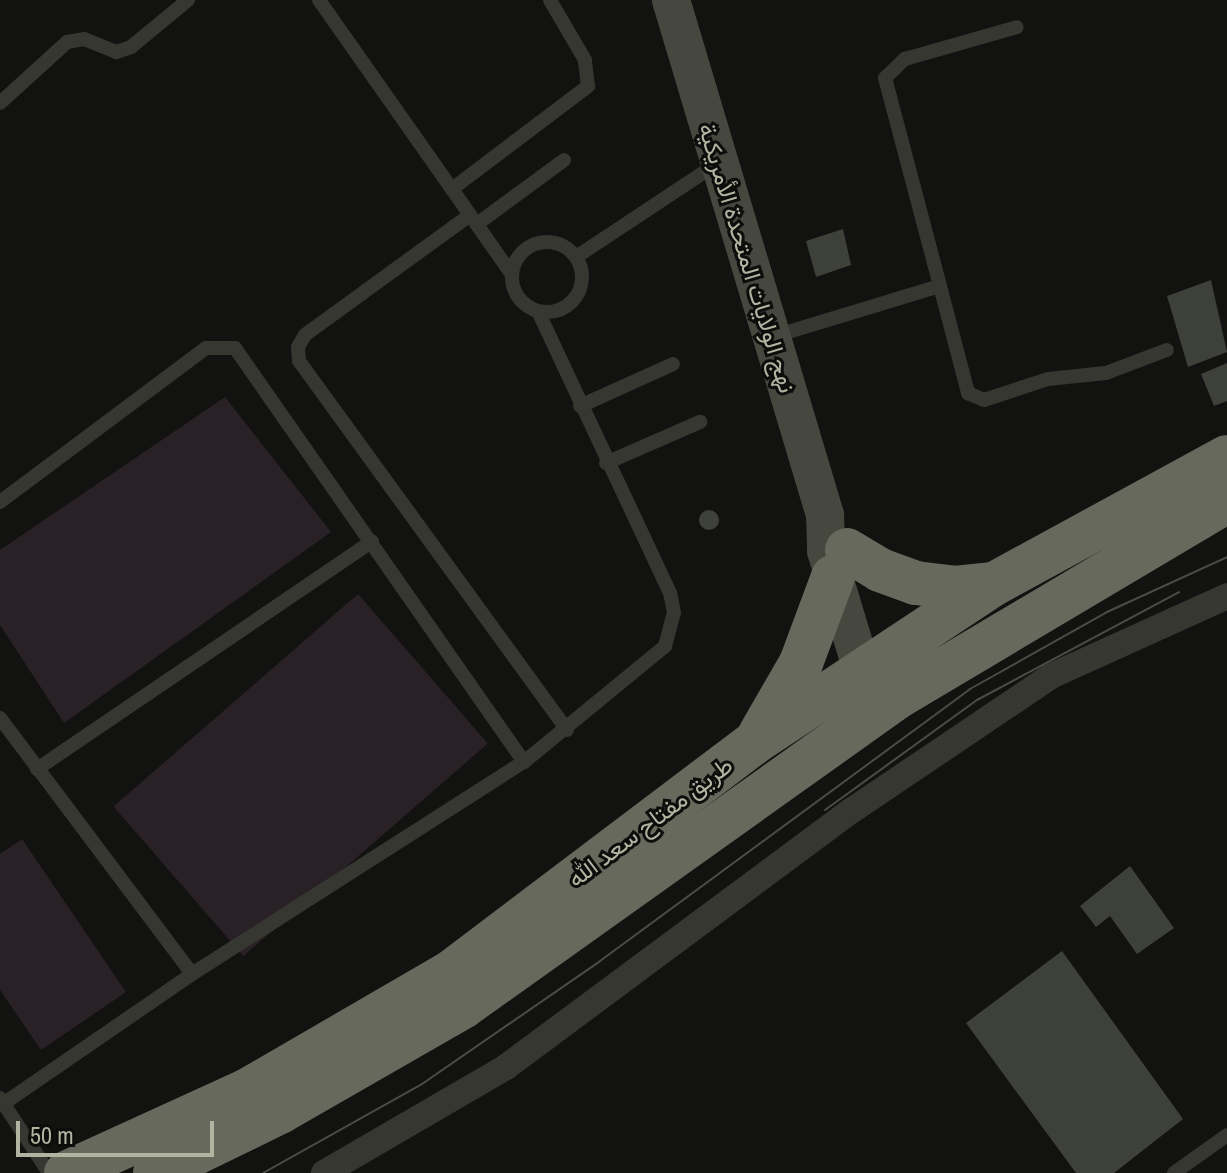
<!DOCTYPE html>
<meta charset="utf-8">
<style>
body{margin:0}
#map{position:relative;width:1227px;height:1173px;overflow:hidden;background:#121211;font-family:"Archivo Narrow",Vazirmatn,sans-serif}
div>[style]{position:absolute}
.green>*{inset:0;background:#2a2126;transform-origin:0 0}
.building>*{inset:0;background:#3e403a}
.round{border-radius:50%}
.lane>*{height:14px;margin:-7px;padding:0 7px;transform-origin:7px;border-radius:7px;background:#363731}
.lane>.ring{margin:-7px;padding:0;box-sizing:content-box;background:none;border:14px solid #363731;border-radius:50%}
.street>*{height:26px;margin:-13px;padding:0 13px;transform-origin:13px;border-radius:13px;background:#363731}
.secondary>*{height:38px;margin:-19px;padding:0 19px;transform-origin:19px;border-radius:19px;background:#46473f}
.highway>*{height:44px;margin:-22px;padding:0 22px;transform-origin:22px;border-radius:22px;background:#67695d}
.tram>*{height:2px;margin:-1px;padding:0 1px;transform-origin:1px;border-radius:1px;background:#4b4c44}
span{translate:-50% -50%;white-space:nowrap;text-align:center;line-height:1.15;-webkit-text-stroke:6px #0d0d0c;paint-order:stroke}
.street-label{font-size:24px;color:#b2b4a1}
.scale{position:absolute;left:16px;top:1121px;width:198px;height:36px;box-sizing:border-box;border:4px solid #b2b4a1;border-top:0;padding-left:10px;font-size:24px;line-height:28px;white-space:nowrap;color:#b2b4a1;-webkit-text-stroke:6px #0d0d0c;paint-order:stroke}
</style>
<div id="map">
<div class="green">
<div style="clip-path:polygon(225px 397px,331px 532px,64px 723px,0 625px,0 550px)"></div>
<div style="left:358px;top:594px;width:198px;height:324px;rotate:49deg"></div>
<div style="clip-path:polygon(22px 839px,126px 992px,41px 1050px,0 990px,0 854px)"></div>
</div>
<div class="building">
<div style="clip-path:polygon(843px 229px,851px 265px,816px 277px,806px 241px)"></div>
<div style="clip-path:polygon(1211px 280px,1227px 352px,1188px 367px,1167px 296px)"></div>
<div style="clip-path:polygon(1227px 363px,1227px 401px,1214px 406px,1201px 374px)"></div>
<div class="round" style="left:699px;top:510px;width:20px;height:20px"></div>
<div style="clip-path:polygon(1130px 866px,1174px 928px,1137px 954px,1110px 916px,1096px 927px,1080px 906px)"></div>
<div style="clip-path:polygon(1062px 951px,1183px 1119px,1114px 1173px,1076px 1173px,966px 1023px)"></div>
</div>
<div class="lane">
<div style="left:319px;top:0;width:336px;rotate:54.9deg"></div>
<div style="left:0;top:103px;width:91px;rotate:-42.3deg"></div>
<div style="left:67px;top:42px;width:17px;rotate:-10deg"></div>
<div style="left:84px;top:39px;width:35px;rotate:22deg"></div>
<div style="left:116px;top:52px;width:16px;rotate:-18deg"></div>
<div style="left:131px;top:47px;width:74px;rotate:-39.5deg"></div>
<div style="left:452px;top:189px;width:171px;rotate:-37.1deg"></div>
<div style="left:588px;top:86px;width:26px;rotate:-97deg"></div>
<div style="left:585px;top:60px;width:69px;rotate:-120.3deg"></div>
<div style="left:470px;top:215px;width:204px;rotate:144deg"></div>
<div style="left:305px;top:335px;width:14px;rotate:120deg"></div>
<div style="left:298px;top:347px;width:14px;rotate:86deg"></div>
<div style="left:299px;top:361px;width:456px;rotate:54deg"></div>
<div style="left:477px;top:224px;width:108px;rotate:-36.3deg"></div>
<div class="ring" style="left:512px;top:242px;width:56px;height:56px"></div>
<div style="left:576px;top:257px;width:170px;rotate:-33.5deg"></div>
<div style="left:940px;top:286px;width:215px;rotate:-104.8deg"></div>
<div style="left:885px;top:78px;width:28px;rotate:-44deg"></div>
<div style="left:905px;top:59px;width:116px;rotate:-15.9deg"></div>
<div style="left:775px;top:336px;width:172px;rotate:-16.9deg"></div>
<div style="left:940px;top:286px;width:111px;rotate:75.3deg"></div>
<div style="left:968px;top:393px;width:17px;rotate:24deg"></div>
<div style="left:984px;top:400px;width:67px;rotate:-18.2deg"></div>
<div style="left:1048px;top:379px;width:58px;rotate:-5.9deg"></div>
<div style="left:1106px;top:373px;width:65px;rotate:-20.7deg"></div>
<div style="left:580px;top:406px;width:102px;rotate:-24.3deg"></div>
<div style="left:606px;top:463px;width:103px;rotate:-23.6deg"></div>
<div style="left:0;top:502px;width:257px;rotate:-36.8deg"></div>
<div style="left:206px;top:348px;width:29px"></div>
<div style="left:235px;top:348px;width:505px;rotate:55.08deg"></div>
<div style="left:0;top:718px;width:320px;rotate:53.1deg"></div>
<div style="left:37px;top:769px;width:405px;rotate:-34.2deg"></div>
<div style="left:0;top:1098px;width:90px;rotate:56.8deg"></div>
<div style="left:3px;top:1104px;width:229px;rotate:-34.5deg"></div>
<div style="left:192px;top:974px;width:394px;rotate:-32.6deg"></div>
<div style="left:524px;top:762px;width:183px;rotate:-39.4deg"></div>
<div style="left:665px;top:646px;width:34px;rotate:-75deg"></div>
<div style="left:674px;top:613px;width:20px;rotate:-101deg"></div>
<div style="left:670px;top:593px;width:311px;rotate:-115.1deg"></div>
<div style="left:1174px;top:1173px;width:65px;rotate:-35.6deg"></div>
</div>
<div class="street">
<div style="left:324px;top:1173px;width:211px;rotate:-30.2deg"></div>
<div style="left:506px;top:1067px;width:430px;rotate:-36.6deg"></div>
<div style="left:851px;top:811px;width:241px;rotate:-34deg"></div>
<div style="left:1051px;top:676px;width:193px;rotate:-24.4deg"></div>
</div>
<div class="secondary">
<div style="left:671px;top:0;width:538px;rotate:73.35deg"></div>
<div style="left:825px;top:515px;width:36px;rotate:88deg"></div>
<div style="left:826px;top:551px;width:156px;rotate:73.2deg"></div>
</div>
<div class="highway">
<div style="left:847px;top:550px;width:39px;rotate:31deg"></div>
<div style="left:880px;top:570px;width:38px;rotate:20deg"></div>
<div style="left:916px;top:583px;width:39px;rotate:7deg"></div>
<div style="left:955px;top:588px;width:39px;rotate:-6deg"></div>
<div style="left:760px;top:734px;width:82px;rotate:-60deg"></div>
<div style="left:801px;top:663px;width:92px;rotate:-69.6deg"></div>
<div style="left:66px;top:1173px;width:198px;rotate:-24.5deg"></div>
<div style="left:246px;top:1091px;width:237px;rotate:-30.1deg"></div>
<div style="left:451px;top:972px;width:381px;rotate:-37.1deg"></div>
<div style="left:755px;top:742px;width:287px;rotate:-33.5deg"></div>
<div style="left:994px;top:584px;width:265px;rotate:-28.6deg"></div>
<div style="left:155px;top:1173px;width:139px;rotate:-26deg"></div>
<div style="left:280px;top:1112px;width:212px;rotate:-29.9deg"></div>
<div style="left:464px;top:1006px;width:534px;rotate:-35.48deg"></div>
<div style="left:899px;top:696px;width:382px;rotate:-30.7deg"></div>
</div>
<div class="tram">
<div style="left:825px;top:810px;width:188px;rotate:-35.9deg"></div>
<div style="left:977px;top:700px;width:229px;rotate:-28.1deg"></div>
<div style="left:263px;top:1173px;width:182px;rotate:-29.2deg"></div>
<div style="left:422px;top:1084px;width:216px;rotate:-34.6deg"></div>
<div style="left:600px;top:961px;width:459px;rotate:-36.3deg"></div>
<div style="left:970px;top:689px;width:157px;rotate:-29.3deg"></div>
<div style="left:1107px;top:612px;width:132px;rotate:-24.6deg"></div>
</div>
<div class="street-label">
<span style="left:747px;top:258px;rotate:73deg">نهج الولايات المتحدة الأمريكية</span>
<span style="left:650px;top:822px;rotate:-37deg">طريق مفتاح سعد الله</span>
</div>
<div class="scale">50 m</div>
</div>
